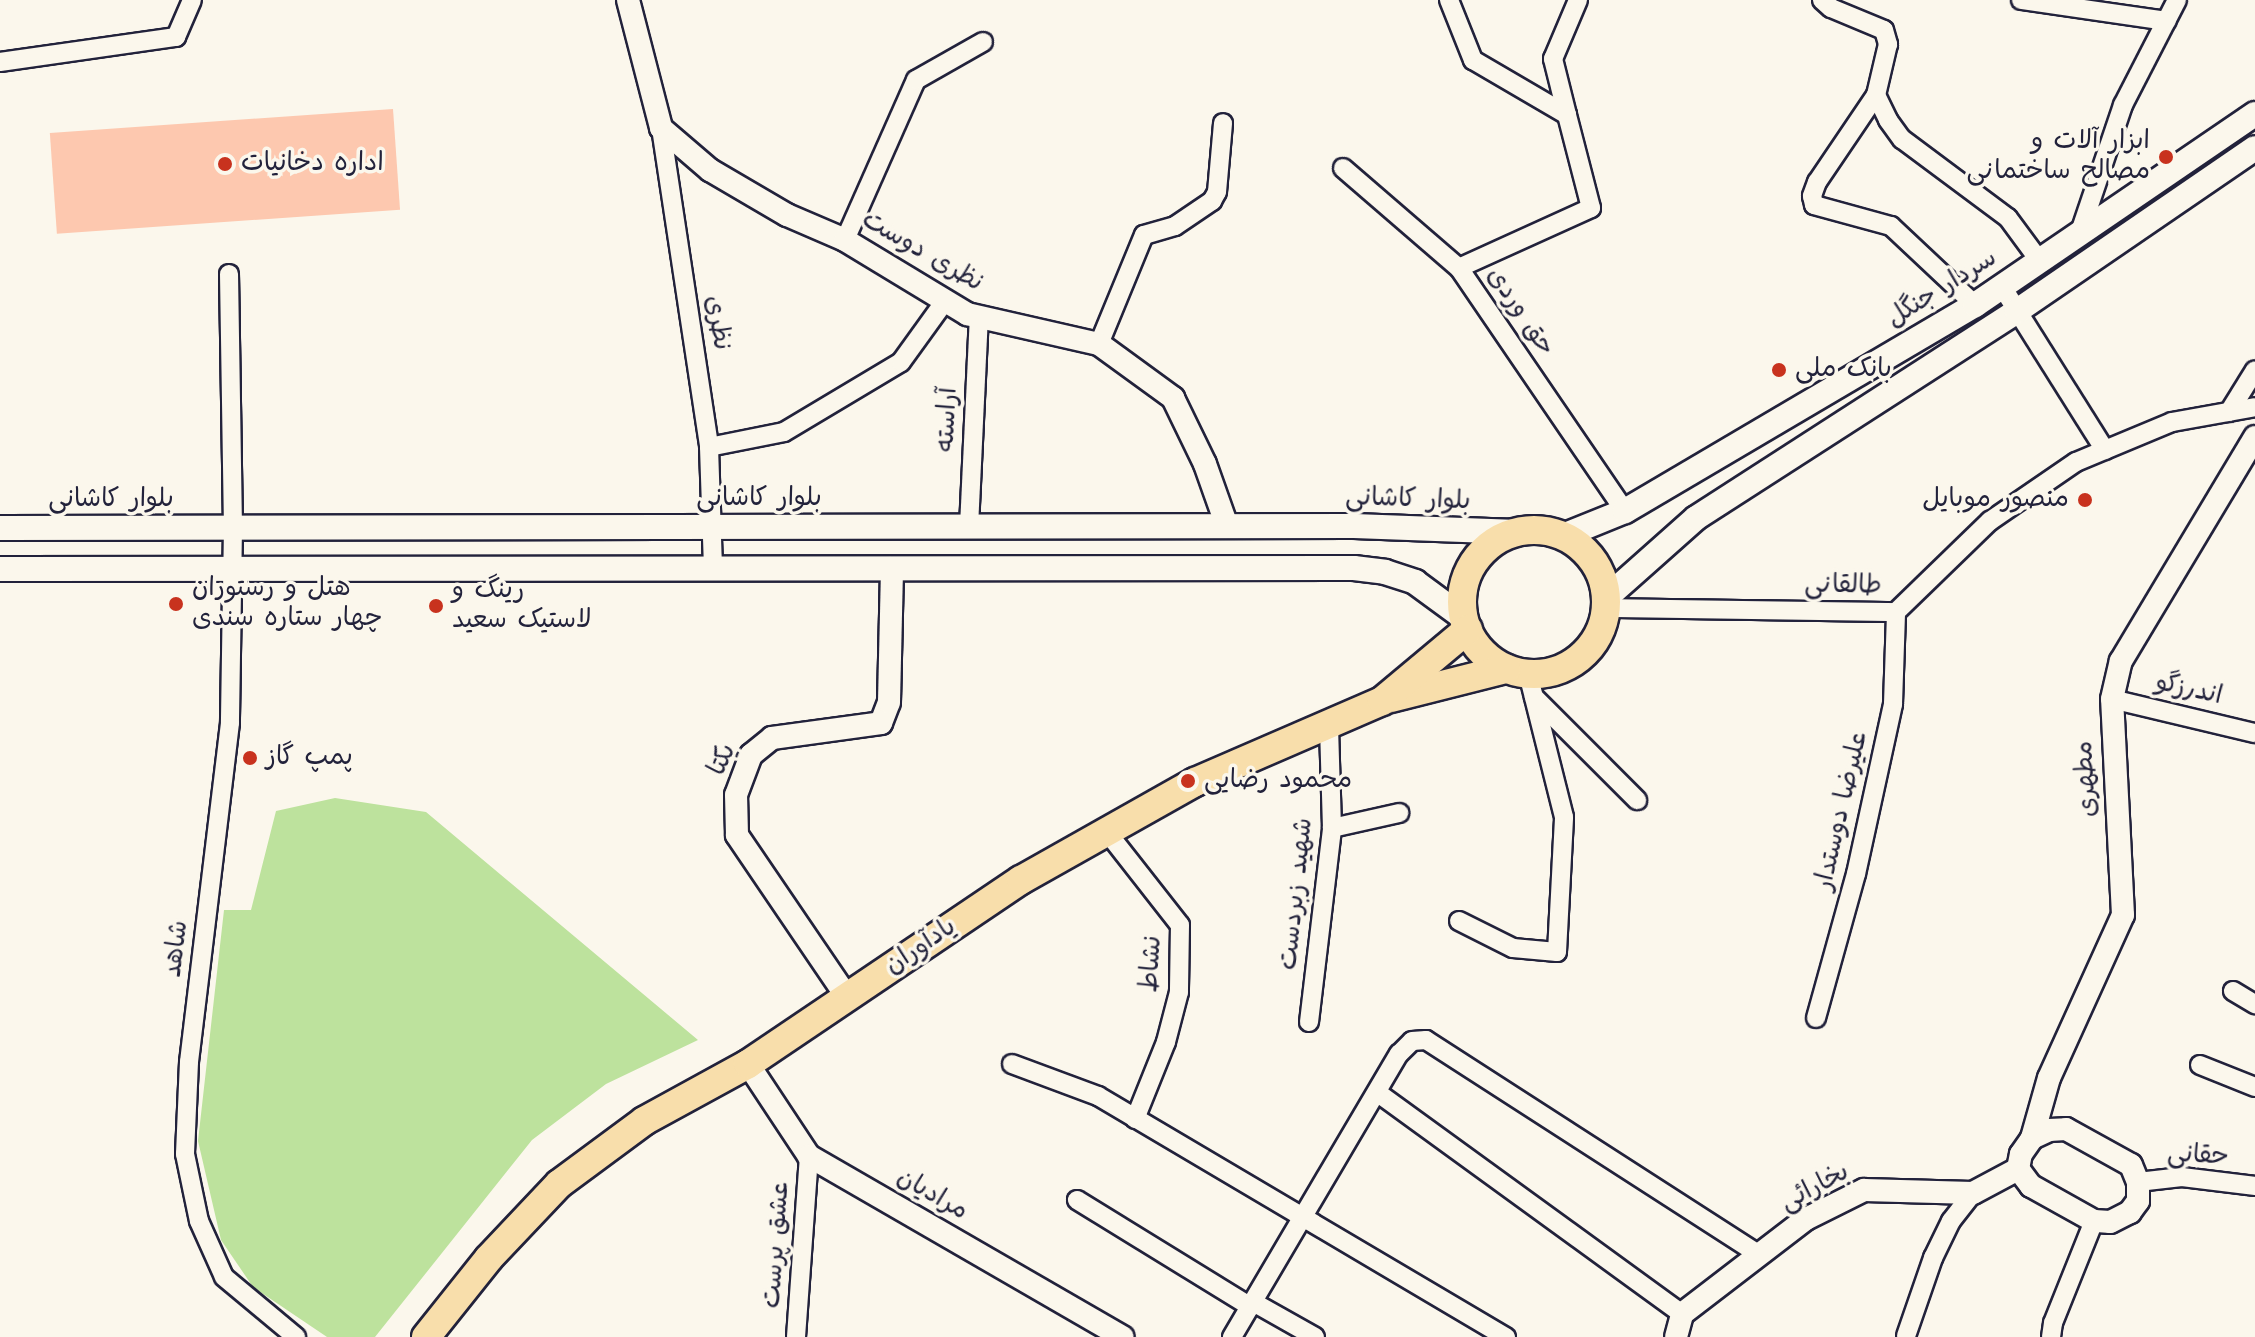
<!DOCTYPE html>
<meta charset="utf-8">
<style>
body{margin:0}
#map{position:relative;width:2255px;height:1337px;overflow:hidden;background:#fbf7ec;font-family:Kalam,"Playpen Sans Arabic",sans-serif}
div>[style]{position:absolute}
.green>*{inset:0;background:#bde29d}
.building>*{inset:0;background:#fdc8af;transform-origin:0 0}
.roads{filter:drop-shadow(2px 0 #22223b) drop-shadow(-2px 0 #22223b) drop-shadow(0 2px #22223b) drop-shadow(0 -2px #22223b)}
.minor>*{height:18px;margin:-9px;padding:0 9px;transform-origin:9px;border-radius:9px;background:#fbf7ec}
.tertiary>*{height:22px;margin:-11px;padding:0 11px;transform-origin:11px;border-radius:11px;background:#fbf7ec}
.secondary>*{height:24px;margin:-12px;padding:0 12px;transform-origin:12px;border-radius:12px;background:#fbf7ec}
.primary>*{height:28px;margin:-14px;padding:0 14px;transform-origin:14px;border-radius:14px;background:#f8deab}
.primary>.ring{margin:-14px;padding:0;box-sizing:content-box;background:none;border:28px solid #f8deab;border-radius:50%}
.dots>*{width:22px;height:22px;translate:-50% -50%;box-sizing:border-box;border:4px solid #fbf7ec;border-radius:50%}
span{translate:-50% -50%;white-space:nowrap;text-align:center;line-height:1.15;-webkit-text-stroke:7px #fbf7ec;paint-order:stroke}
.poi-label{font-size:26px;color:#22223b}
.right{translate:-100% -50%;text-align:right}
.left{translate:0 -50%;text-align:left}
.street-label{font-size:26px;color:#22223b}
</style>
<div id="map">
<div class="green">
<div style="clip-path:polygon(335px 798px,426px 812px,698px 1040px,606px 1084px,532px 1140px,375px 1337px,327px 1337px,253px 1287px,221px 1240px,198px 1141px,224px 910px,251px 910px,276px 811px)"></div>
</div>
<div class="building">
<div style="left:393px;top:109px;width:101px;height:344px;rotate:86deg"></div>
</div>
<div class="roads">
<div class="minor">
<div style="left:1449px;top:0;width:65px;rotate:68.2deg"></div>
<div style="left:1473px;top:60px;width:109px;rotate:30.3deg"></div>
<div style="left:1567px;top:115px;width:96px;rotate:75.5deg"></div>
<div style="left:1591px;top:208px;width:145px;rotate:155.6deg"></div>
<div style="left:1822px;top:0;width:12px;rotate:42deg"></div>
<div style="left:1831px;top:8px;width:57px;rotate:22.5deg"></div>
<div style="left:1884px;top:30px;width:15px;rotate:74deg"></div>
<div style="left:1888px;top:44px;width:52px;rotate:103.2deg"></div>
<div style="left:1876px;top:95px;width:28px;rotate:64deg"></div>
<div style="left:1888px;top:120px;width:24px;rotate:54deg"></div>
<div style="left:1902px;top:139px;width:132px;rotate:36.7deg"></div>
<div style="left:2008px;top:218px;width:52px;rotate:53.6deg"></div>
<div style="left:2021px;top:0;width:147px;rotate:8.2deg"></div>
<div style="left:0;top:62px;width:178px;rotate:-8.1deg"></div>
<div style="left:176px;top:37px;width:40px;rotate:-66.6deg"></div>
<div style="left:1876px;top:95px;width:105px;rotate:124.1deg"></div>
<div style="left:1817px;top:182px;width:15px;rotate:110deg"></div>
<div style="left:1812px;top:196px;width:9px;rotate:77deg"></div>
<div style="left:1814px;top:205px;width:80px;rotate:15.3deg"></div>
<div style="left:1891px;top:226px;width:115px;rotate:43.2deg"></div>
<div style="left:1567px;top:115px;width:58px;rotate:-104deg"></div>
<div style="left:1553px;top:59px;width:64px;rotate:-67deg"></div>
<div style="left:661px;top:128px;width:323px;rotate:81.4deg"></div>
<div style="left:709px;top:447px;width:121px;rotate:88.1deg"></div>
<div style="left:1343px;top:168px;width:153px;rotate:40.8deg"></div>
<div style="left:1459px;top:268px;width:294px;rotate:55.7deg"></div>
<div style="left:2080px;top:232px;width:134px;rotate:-71.3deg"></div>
<div style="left:2123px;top:105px;width:118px;rotate:-62.8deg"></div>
<div style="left:845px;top:240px;width:175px;rotate:-66.1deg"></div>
<div style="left:916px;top:80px;width:77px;rotate:-29.6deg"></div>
<div style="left:229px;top:274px;width:253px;rotate:89.1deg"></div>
<div style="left:233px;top:527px;width:196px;rotate:90.9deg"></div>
<div style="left:230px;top:723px;width:341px;rotate:96.9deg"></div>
<div style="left:189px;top:1062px;width:92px;rotate:92.5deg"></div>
<div style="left:185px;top:1154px;width:68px;rotate:78.2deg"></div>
<div style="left:199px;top:1221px;width:61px;rotate:65.9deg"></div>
<div style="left:224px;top:1277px;width:94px;rotate:39.8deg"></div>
<div style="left:2001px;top:285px;width:195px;rotate:57.8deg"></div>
<div style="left:1099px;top:344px;width:118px;rotate:-67.6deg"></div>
<div style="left:1144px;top:235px;width:32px;rotate:-16deg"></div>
<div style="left:1175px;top:226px;width:45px;rotate:-34deg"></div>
<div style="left:1212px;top:201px;width:10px;rotate:-61deg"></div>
<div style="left:1217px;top:192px;width:69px;rotate:-85deg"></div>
<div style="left:2229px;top:412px;width:49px;rotate:-58.2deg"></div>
<div style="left:709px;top:447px;width:76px;rotate:-11.3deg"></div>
<div style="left:784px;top:432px;width:136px;rotate:-30.9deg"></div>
<div style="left:901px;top:362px;width:75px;rotate:-54.2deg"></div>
<div style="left:969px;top:527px;width:210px;rotate:-87.3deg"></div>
<div style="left:1607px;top:608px;width:289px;rotate:0.8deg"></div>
<div style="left:1896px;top:612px;width:131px;rotate:-44.1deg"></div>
<div style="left:1990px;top:521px;width:104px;rotate:-34.5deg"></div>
<div style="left:2076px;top:462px;width:104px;rotate:-22.6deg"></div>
<div style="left:2172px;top:422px;width:84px;rotate:-10.2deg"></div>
<div style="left:1534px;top:697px;width:146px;rotate:45deg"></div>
<div style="left:2112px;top:699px;width:147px;rotate:13.4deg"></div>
<div style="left:1332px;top:828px;width:69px;rotate:-12.6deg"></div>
<div style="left:1107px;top:832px;width:118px;rotate:51.9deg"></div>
<div style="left:1180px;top:925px;width:67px;rotate:90.9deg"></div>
<div style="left:1179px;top:992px;width:52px;rotate:104.6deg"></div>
<div style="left:1166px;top:1042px;width:83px;rotate:111.9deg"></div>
<div style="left:1459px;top:921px;width:60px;rotate:26.6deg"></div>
<div style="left:1513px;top:948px;width:44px;rotate:5.2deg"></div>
<div style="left:1557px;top:952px;width:135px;rotate:-87deg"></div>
<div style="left:1564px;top:817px;width:147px;rotate:-104.1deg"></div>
<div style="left:2233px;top:991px;width:26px;rotate:31deg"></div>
<div style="left:1816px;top:1018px;width:149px;rotate:-74.5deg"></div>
<div style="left:1856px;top:874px;width:174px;rotate:-77.7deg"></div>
<div style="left:1893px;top:704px;width:92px;rotate:-88.1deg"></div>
<div style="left:1309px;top:1022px;width:195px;rotate:-83.2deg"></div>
<div style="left:1332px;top:828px;width:104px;rotate:-91.7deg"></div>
<div style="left:1012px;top:1064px;width:92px;rotate:20.4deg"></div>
<div style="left:1098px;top:1096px;width:474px;rotate:30.6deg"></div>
<div style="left:2200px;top:1065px;width:59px;rotate:21.8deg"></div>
<div style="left:1378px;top:1093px;width:376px;rotate:36deg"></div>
<div style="left:2138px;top:1182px;width:44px;rotate:-6.5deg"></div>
<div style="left:2182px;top:1177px;width:74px;rotate:7deg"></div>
<div style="left:1077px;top:1200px;width:204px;rotate:31.6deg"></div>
<div style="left:1253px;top:1302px;width:71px;rotate:29.4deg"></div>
<div style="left:1906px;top:1336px;width:83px;rotate:-70.9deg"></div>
<div style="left:1933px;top:1258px;width:41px;rotate:-64.1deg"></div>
<div style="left:1951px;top:1221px;width:36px;rotate:-52deg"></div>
<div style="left:796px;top:1337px;width:181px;rotate:-85.9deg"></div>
<div style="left:1232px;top:1337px;width:329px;rotate:-59.5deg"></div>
<div style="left:1399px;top:1054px;width:18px;rotate:-45deg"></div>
<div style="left:1412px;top:1041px;width:14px;rotate:-4deg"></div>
<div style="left:1426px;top:1040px;width:397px;rotate:32.8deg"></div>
<div style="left:2051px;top:1337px;width:14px;rotate:-82deg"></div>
<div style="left:2053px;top:1323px;width:110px;rotate:-68.1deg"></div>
</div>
<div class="tertiary">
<div style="left:628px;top:0;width:132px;rotate:75.5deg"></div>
<div style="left:661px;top:128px;width:65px;rotate:40.6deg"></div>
<div style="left:710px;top:170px;width:89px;rotate:30.3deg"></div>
<div style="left:787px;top:215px;width:63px;rotate:23.3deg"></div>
<div style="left:845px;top:240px;width:143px;rotate:31.2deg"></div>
<div style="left:967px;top:314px;width:135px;rotate:12.8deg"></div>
<div style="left:1099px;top:344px;width:92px;rotate:36.1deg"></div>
<div style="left:1173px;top:398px;width:73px;rotate:64.1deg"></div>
<div style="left:1205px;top:464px;width:66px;rotate:70.5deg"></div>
<div style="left:847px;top:997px;width:196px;rotate:-124.2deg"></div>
<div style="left:737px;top:835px;width:40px;rotate:-91.4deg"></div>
<div style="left:736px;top:795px;width:43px;rotate:-69.4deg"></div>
<div style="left:751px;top:755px;width:27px;rotate:-39deg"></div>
<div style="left:772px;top:738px;width:110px;rotate:-7.8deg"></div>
<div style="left:881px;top:723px;width:22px;rotate:-69deg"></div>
<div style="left:889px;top:702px;width:134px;rotate:-88.7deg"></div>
<div style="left:748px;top:1064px;width:110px;rotate:56.5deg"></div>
<div style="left:809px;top:1156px;width:362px;rotate:30deg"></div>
<div style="left:2066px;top:1129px;width:74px;rotate:29deg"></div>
<div style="left:2131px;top:1165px;width:18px;rotate:68deg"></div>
<div style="left:2138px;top:1182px;width:19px;rotate:90deg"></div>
<div style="left:2138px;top:1201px;width:14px;rotate:126deg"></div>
<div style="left:2130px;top:1212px;width:22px;rotate:153deg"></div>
<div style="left:2110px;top:1222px;width:16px;rotate:-176deg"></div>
<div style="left:2094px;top:1221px;width:72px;rotate:-150.9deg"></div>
<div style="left:2031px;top:1186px;width:21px;rotate:-127deg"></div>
<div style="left:2018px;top:1169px;width:15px;rotate:-79deg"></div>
<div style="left:2021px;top:1154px;width:19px;rotate:-55deg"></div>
<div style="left:2032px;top:1138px;width:19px;rotate:-25deg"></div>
<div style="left:2049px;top:1130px;width:17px;rotate:-3deg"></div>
<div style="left:2032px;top:1138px;width:62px;rotate:-74.2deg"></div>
<div style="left:2049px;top:1078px;width:179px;rotate:-65.6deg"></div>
<div style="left:2123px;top:915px;width:216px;rotate:-92.9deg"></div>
<div style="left:2112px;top:699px;width:39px;rotate:-77deg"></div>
<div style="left:2121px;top:661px;width:261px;rotate:-59.1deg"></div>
<div style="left:1676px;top:1337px;width:24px;rotate:-75deg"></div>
<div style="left:1682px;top:1314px;width:156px;rotate:-37.5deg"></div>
<div style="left:1806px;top:1219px;width:65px;rotate:-26.6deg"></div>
<div style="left:1864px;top:1190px;width:109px;rotate:1.6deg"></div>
<div style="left:1973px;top:1193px;width:51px;rotate:-28.1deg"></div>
</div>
<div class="secondary">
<div style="left:0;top:528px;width:1354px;rotate:-0.08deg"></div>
<div style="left:1354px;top:526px;width:164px;rotate:2.1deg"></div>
<div style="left:1563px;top:536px;width:67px;rotate:-22deg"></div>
<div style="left:1625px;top:511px;width:406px;rotate:-30.5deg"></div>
<div style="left:1975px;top:305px;width:339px;rotate:-34.3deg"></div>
<div style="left:0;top:569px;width:1354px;rotate:-0.04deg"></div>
<div style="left:1354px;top:568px;width:31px;rotate:7deg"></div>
<div style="left:1385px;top:572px;width:32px;rotate:18deg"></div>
<div style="left:1415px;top:582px;width:61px;rotate:36.3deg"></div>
<div style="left:1606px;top:598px;width:120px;rotate:-41.6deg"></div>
<div style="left:1696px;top:518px;width:382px;rotate:-32.8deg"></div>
<div style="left:2017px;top:311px;width:288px;rotate:-34.4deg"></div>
</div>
<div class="primary">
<div class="ring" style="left:1462px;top:530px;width:116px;height:116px"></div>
<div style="left:1391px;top:698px;width:119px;rotate:-14.2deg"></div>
<div style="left:426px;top:1337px;width:101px;rotate:-51.4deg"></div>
<div style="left:489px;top:1258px;width:102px;rotate:-46.6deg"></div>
<div style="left:559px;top:1184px;width:106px;rotate:-36.5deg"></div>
<div style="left:644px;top:1121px;width:119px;rotate:-28.7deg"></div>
<div style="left:748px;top:1064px;width:329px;rotate:-34deg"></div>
<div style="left:1021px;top:880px;width:200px;rotate:-29.4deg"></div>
<div style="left:1195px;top:782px;width:204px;rotate:-23.4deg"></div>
<div style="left:1382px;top:701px;width:112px;rotate:-39.9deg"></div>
</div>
</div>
<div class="dots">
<div style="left:2166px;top:157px;background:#c8321e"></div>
<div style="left:225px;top:164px;background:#c8321e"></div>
<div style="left:1779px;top:370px;background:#c8321e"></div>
<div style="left:2085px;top:500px;background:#c8321e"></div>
<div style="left:176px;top:604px;background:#c8321e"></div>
<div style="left:436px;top:606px;background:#c8321e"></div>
<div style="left:250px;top:758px;background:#c8321e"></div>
<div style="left:1188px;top:781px;background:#c8321e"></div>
</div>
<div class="poi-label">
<span class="right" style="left:2150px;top:157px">ابزار آلات و<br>مصالح ساختمانی</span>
<span class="left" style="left:241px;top:164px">اداره دخانیات</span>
<span class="left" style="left:1795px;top:370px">بانک ملی</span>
<span class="right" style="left:2069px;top:500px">منصور موبایل</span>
<span class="left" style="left:192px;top:604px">هتل و رستوران<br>چهار ستاره سندی</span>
<span class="left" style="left:452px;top:606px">رینگ و<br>لاستیک سعید</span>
<span class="left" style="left:266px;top:758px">پمپ گاز</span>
<span class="left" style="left:1204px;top:781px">محمود رضایی</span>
</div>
<div class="street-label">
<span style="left:922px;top:252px;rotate:30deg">نظری دوست</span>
<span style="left:1942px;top:289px;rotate:-32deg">سردار جنگل</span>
<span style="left:1520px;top:312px;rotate:56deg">حق وردی</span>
<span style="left:717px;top:323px;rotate:81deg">نظری</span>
<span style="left:948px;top:420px;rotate:-87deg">آراسته</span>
<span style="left:759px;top:499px">بلوار کاشانی</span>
<span style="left:111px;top:500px">بلوار کاشانی</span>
<span style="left:1408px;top:500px;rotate:2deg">بلوار کاشانی</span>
<span style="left:1843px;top:586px;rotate:1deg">طالقانی</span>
<span style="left:2189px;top:690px;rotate:13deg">اندرزگو</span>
<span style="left:723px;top:760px;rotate:-64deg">یکتا</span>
<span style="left:2087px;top:779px;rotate:-93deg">مطهری</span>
<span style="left:1842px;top:811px;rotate:-77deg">علیرضا دوستدار</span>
<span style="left:1297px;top:894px;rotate:-84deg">شهید زبردست</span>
<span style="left:921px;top:947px;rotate:-34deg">یادآوران</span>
<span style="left:177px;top:949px;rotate:-83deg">شاهد</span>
<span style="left:1152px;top:964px;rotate:-86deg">نشاط</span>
<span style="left:2198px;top:1156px;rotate:3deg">حقانی</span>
<span style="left:1815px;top:1188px;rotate:-28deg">بخارائی</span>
<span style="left:932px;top:1195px;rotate:30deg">مرادیان</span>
<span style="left:777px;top:1245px;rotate:-86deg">عشق پرست</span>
</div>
</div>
